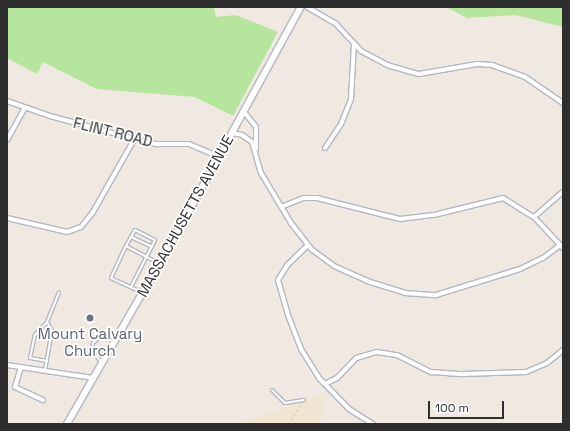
<!DOCTYPE html>
<style>
body{margin:0}
#map{position:relative;width:570px;height:431px;overflow:hidden;background:#efe9e1;font-family:"Space Grotesk",sans-serif}
div>[style]{position:absolute}
.education>*{inset:0;background:#f0e6d1}
.green>*{inset:0;background:#b6e59e}
.path>*{height:1px;margin-top:-0.5px;transform-origin:0;background:repeating-linear-gradient(90deg,#c9c9c9 0 3px,transparent 0 5px)}
.roads{filter:drop-shadow(1px 0 #b4b7c1) drop-shadow(-1px 0 #b4b7c1) drop-shadow(0 1px #b4b7c1) drop-shadow(0 -1px #b4b7c1)}
.lane>*{height:2px;margin:-1px;padding:0 1px;transform-origin:1px;border-radius:1px;background:#fff}
.street>*{height:4px;margin:-2px;padding:0 2px;transform-origin:2px;border-radius:2px;background:#fff}
.secondary>*{height:5.5px;margin:-2.75px;padding:0 2.75px;transform-origin:2.75px;border-radius:2.75px;background:#fff}
.dots>*{width:11px;height:11px;translate:-50% -50%;box-sizing:border-box;border:2px solid #fff;border-radius:50%}
span{translate:-50% -50%;white-space:nowrap;text-align:center;line-height:1.15;-webkit-text-stroke:3.5px #fff;paint-order:stroke}
.street-label{font-size:15px;color:#2e2e2e}
.worship-label{font-size:15px;color:#5b616d}
.frame{position:absolute;inset:0;border:8px solid #2e2e2e;pointer-events:none}
.scale{position:absolute;left:428px;top:401px;width:76px;height:18px;box-sizing:border-box;border:2px solid #2e2e2e;border-top:0;padding-left:5px;font-size:12px;line-height:14px;white-space:nowrap;color:#2e2e2e;-webkit-text-stroke:3px #fff;paint-order:stroke}
</style>
<div id="map">
<div class="education">
<div style="clip-path:polygon(325px 393px,320px 424px,234px 424px,238px 424px)"></div>
</div>
<div class="green">
<div style="clip-path:polygon(7px 7px,214px 7px,216px 17px,236px 15px,278px 32px,233px 116px,195px 97px,97px 89px,43px 62px,37px 74px,7px 58px)"></div>
<div style="clip-path:polygon(446px 7px,563px 7px,563px 27px,516px 15px,467px 18px)"></div>
</div>
<div class="path">
<div style="left:288px;top:424px;width:23px;rotate:-56deg"></div>
</div>
<div class="roads">
<div class="lane">
<div style="left:131px;top:237px;width:23px;rotate:25deg"></div>
<div style="left:126px;top:246px;width:18px;rotate:-61deg"></div>
<div style="left:135px;top:230px;width:22px;rotate:27deg"></div>
<div style="left:155px;top:240px;width:53px;rotate:117.1deg"></div>
<div style="left:141px;top:292px;width:33px;rotate:-155deg"></div>
<div style="left:111px;top:278px;width:35px;rotate:-65deg"></div>
<div style="left:126px;top:246px;width:36px;rotate:28deg"></div>
<div style="left:47px;top:361px;width:17px;rotate:-170deg"></div>
<div style="left:30px;top:358px;width:24px;rotate:-78deg"></div>
<div style="left:35px;top:335px;width:18px;rotate:-47deg"></div>
<div style="left:101px;top:362px;width:15px;rotate:-127deg"></div>
<div style="left:92px;top:350px;width:7px;rotate:-82deg"></div>
<div style="left:93px;top:343px;width:9px;rotate:-41deg"></div>
<div style="left:100px;top:337px;width:16px"></div>
<div style="left:45px;top:370px;width:40px;rotate:-80deg"></div>
<div style="left:52px;top:331px;width:10px;rotate:-119deg"></div>
<div style="left:47px;top:322px;width:32px;rotate:-68deg"></div>
<div style="left:272px;top:390px;width:18px;rotate:45deg"></div>
<div style="left:285px;top:403px;width:19px;rotate:-9deg"></div>
</div>
<div class="street">
<div style="left:307px;top:7px;width:34px;rotate:30deg"></div>
<div style="left:336px;top:24px;width:37px;rotate:47deg"></div>
<div style="left:361px;top:51px;width:30px;rotate:28deg"></div>
<div style="left:387px;top:65px;width:33px;rotate:16deg"></div>
<div style="left:419px;top:74px;width:59px;rotate:-9.8deg"></div>
<div style="left:477px;top:64px;width:15px;rotate:4deg"></div>
<div style="left:492px;top:65px;width:35px;rotate:20deg"></div>
<div style="left:525px;top:77px;width:46px;rotate:34.4deg"></div>
<div style="left:7px;top:101px;width:46px;rotate:19.2deg"></div>
<div style="left:50px;top:116px;width:81px;rotate:15.1deg"></div>
<div style="left:128px;top:137px;width:30px;rotate:14deg"></div>
<div style="left:157px;top:144px;width:32px"></div>
<div style="left:189px;top:144px;width:33px;rotate:23deg"></div>
<div style="left:244px;top:112px;width:19px;rotate:51deg"></div>
<div style="left:256px;top:127px;width:22px;rotate:90deg"></div>
<div style="left:232px;top:133px;width:10px;rotate:11deg"></div>
<div style="left:242px;top:135px;width:12px;rotate:35deg"></div>
<div style="left:252px;top:142px;width:32px;rotate:74deg"></div>
<div style="left:261px;top:173px;width:58px;rotate:59deg"></div>
<div style="left:291px;top:223px;width:33px;rotate:52deg"></div>
<div style="left:311px;top:249px;width:29px;rotate:36deg"></div>
<div style="left:334px;top:266px;width:39px;rotate:24deg"></div>
<div style="left:370px;top:282px;width:37px;rotate:17deg"></div>
<div style="left:405px;top:293px;width:31px;rotate:4deg"></div>
<div style="left:436px;top:295px;width:88px;rotate:-17.2deg"></div>
<div style="left:520px;top:269px;width:25px;rotate:-26deg"></div>
<div style="left:543px;top:258px;width:21px;rotate:-37deg"></div>
<div style="left:7px;top:140px;width:37px;rotate:-61deg"></div>
<div style="left:325px;top:148px;width:29px;rotate:-56deg"></div>
<div style="left:341px;top:124px;width:27px;rotate:-68deg"></div>
<div style="left:351px;top:99px;width:55px;rotate:-86.9deg"></div>
<div style="left:281px;top:207px;width:24px;rotate:-22deg"></div>
<div style="left:303px;top:198px;width:14px"></div>
<div style="left:317px;top:198px;width:86px;rotate:14.2deg"></div>
<div style="left:400px;top:219px;width:38px;rotate:-7deg"></div>
<div style="left:438px;top:214px;width:67px;rotate:-13.8deg"></div>
<div style="left:503px;top:198px;width:36px;rotate:32deg"></div>
<div style="left:534px;top:217px;width:42px;rotate:46.9deg"></div>
<div style="left:534px;top:217px;width:38px;rotate:-41deg"></div>
<div style="left:7px;top:218px;width:62px;rotate:13.1deg"></div>
<div style="left:67px;top:232px;width:15px;rotate:-20deg"></div>
<div style="left:81px;top:227px;width:19px;rotate:-51deg"></div>
<div style="left:93px;top:212px;width:85px;rotate:-60.4deg"></div>
<div style="left:308px;top:245px;width:28px;rotate:136deg"></div>
<div style="left:288px;top:264px;width:19px;rotate:122deg"></div>
<div style="left:278px;top:280px;width:36px;rotate:74deg"></div>
<div style="left:288px;top:315px;width:36px;rotate:69deg"></div>
<div style="left:301px;top:349px;width:36px;rotate:58deg"></div>
<div style="left:320px;top:379px;width:42px;rotate:46deg"></div>
<div style="left:349px;top:409px;width:28px;rotate:32deg"></div>
<div style="left:7px;top:365px;width:87px;rotate:8.6deg"></div>
<div style="left:21px;top:367px;width:21px;rotate:107deg"></div>
<div style="left:15px;top:387px;width:31px;rotate:25deg"></div>
<div style="left:325px;top:384px;width:13px;rotate:-27deg"></div>
<div style="left:337px;top:378px;width:28px;rotate:-46deg"></div>
<div style="left:356px;top:358px;width:22px;rotate:-16deg"></div>
<div style="left:377px;top:352px;width:20px;rotate:9deg"></div>
<div style="left:397px;top:355px;width:38px;rotate:27deg"></div>
<div style="left:431px;top:372px;width:32px;rotate:4deg"></div>
<div style="left:463px;top:374px;width:63px;rotate:-1.8deg"></div>
<div style="left:526px;top:372px;width:23px;rotate:-23deg"></div>
<div style="left:547px;top:363px;width:21px;rotate:-39deg"></div>
</div>
<div class="secondary">
<div style="left:67px;top:424px;width:241px;rotate:-60.1deg"></div>
<div style="left:187px;top:215px;width:237px;rotate:-61.3deg"></div>
</div>
</div>
<div class="dots">
<div style="left:90px;top:318px;background:#6b7280"></div>
</div>
<div class="street-label">
<span style="left:113px;top:132px;rotate:14deg">FLINT ROAD</span>
<span style="left:185px;top:216px;rotate:-61deg">MASSACHUSETTS AVENUE</span>
</div>
<div class="worship-label">
<span style="left:90px;top:342px">Mount Calvary<br>Church</span>
</div>
<div class="frame"></div>
<div class="scale">100 m</div>
</div>
